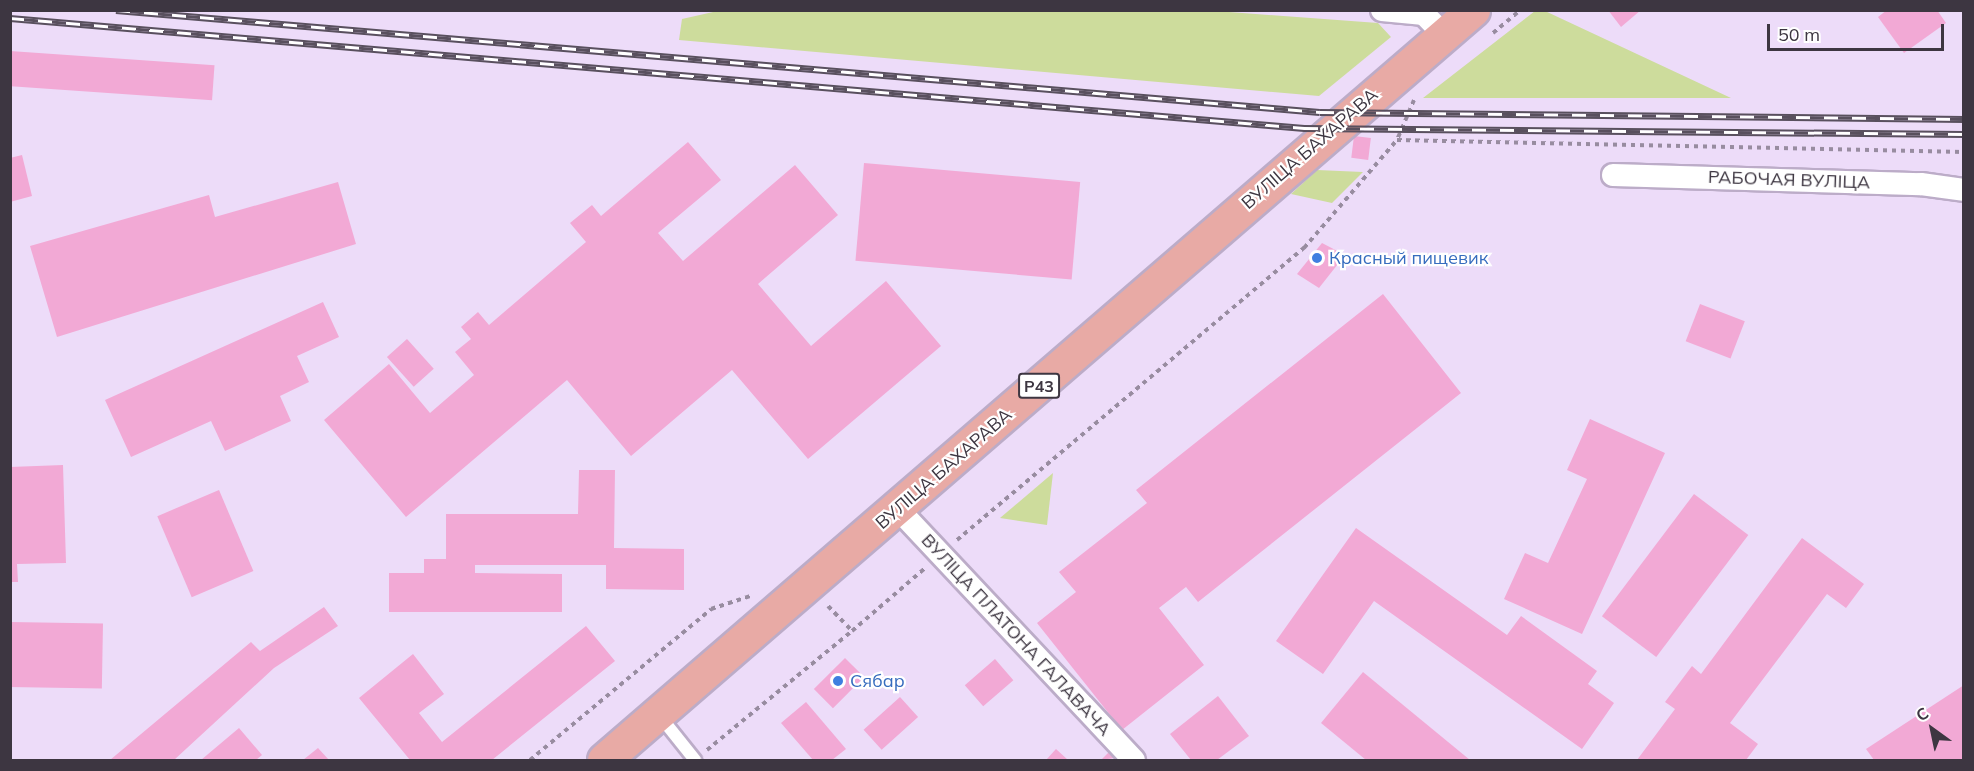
<!DOCTYPE html>
<meta charset="utf-8">
<style>
body{margin:0}
#map{position:relative;width:1974px;height:771px;overflow:hidden;background:#eddcf9;font-family:Mulish,sans-serif}
div>[style]{position:absolute}
.green>*{inset:0;background:#cddc9c}
.building>*{inset:0;background:#f2a9d5;transform-origin:0 0}
.path>*{height:4px;margin-top:-2px;transform-origin:0;background:repeating-linear-gradient(90deg,#988ca0 0 4.5px,transparent 0 9px)}
.roads{filter:drop-shadow(2px 0 #bcacc8) drop-shadow(-2px 0 #bcacc8) drop-shadow(0 2px #bcacc8) drop-shadow(0 -2px #bcacc8)}
.lane>*{height:12px;margin:-6px;padding:0 6px;transform-origin:6px;border-radius:6px;background:#fff}
.street>*{height:22px;margin:-11px;padding:0 11px;transform-origin:11px;border-radius:11px;background:#fff}
.primary>*{height:33px;margin:-16.5px;padding:0 16.5px;transform-origin:16.5px;border-radius:16.5px;background:#e8aaa5}
.rail>*{height:7px;margin-top:-3.5px;transform-origin:0;background:repeating-linear-gradient(90deg,#fff 0 14px,#59505e 0 28px);box-sizing:border-box;border-block:2px solid #59505e}
.dots>*{width:16px;height:16px;translate:-50% -50%;box-sizing:border-box;border:3px solid #fff;border-radius:50%}
span{translate:-50% -50%;white-space:nowrap;text-align:center;line-height:1.15;-webkit-text-stroke:4.5px #fff;paint-order:stroke}
.shield-label span{padding:2px 4px;background:#fff;border:2px solid;border-radius:4px;-webkit-text-stroke-width:0}
.shield-label{font-size:16px;color:#3d3641;font-weight:700}
.street-label{font-size:18px;color:#3d3641}
.shop-label{font-size:18px;color:#366cbe}
.left{translate:0 -50%;text-align:left}
.frame{position:absolute;inset:0;border:12px solid #3d3641;pointer-events:none}
.north{position:absolute;left:1902px;top:699px;width:60px;height:60px;-webkit-text-stroke:4px #fff;paint-order:stroke;rotate:327deg;font-size:16px;font-weight:700;line-height:24px;text-align:center;color:#3d3641}
.north::after{content:'';display:block;margin:auto;width:21px;height:27px;background:#3d3641;clip-path:polygon(50% 0,100% 100%,50% 72%,0 100%)}
.scale{position:absolute;left:1767px;top:24px;width:177px;height:27px;box-sizing:border-box;border:3px solid #3d3641;border-top:0;padding-left:8px;font-size:18px;line-height:21px;white-space:nowrap;color:#3d3641;-webkit-text-stroke:4px #fff;paint-order:stroke}
</style>
<div id="map">
<div class="green">
<div style="clip-path:polygon(722px 10px,1216px 11px,1378px 23px,1391px 37px,1319px 96px,679px 40px,682px 19px)"></div>
<div style="clip-path:polygon(1545px 10px,1545px 11px,1731px 98px,1423px 98px,1535px 11px)"></div>
<div style="clip-path:polygon(1317px 170px,1363px 172px,1332px 203px,1291px 194px)"></div>
<div style="clip-path:polygon(1053px 473px,1047px 525px,1000px 518px)"></div>
</div>
<div class="building">
<div style="clip-path:polygon(1608px 10px,1641px 10px,1621px 27px)"></div>
<div style="clip-path:polygon(1887px 10px,1937px 10px,1946px 23px,1904px 53px,1878px 17px)"></div>
<div style="left:10px;top:51px;width:205px;height:35px;rotate:4deg"></div>
<div style="left:1354px;top:136px;width:17px;height:22px;rotate:7deg"></div>
<div style="clip-path:polygon(688px 142px,721px 180px,658px 233px,683px 261px,795px 165px,838px 215px,758px 284px,811px 346px,886px 281px,941px 346px,808px 459px,732px 370px,631px 456px,567px 380px,406px 517px,324px 420px,389px 364px,430px 413px,474px 375px,455px 352px,471px 339px,461px 327px,478px 312px,489px 325px,586px 242px,570px 223px,592px 205px,601px 216px)"></div>
<div style="clip-path:polygon(22px 155px,32px 196px,10px 202px,10px 158px)"></div>
<div style="left:864px;top:163px;width:217px;height:98px;rotate:5deg"></div>
<div style="clip-path:polygon(338px 182px,356px 244px,57px 337px,30px 246px,209px 195px,215px 217px)"></div>
<div style="clip-path:polygon(1322px 243px,1345px 255px,1319px 288px,1297px 274px)"></div>
<div style="clip-path:polygon(1383px 294px,1461px 393px,1198px 602px,1186px 587px,1159px 608px,1204px 665px,1122px 730px,1037px 623px,1076px 592px,1059px 572px,1147px 503px,1136px 490px)"></div>
<div style="clip-path:polygon(323px 302px,339px 337px,297px 356px,309px 382px,280px 396px,291px 421px,225px 451px,211px 421px,131px 457px,105px 400px)"></div>
<div style="left:1700px;top:304px;width:48px;height:40px;rotate:21deg"></div>
<div style="left:407px;top:339px;width:40px;height:27px;rotate:48deg"></div>
<div style="clip-path:polygon(1590px 419px,1665px 453px,1582px 634px,1504px 599px,1525px 553px,1548px 563px,1587px 479px,1567px 470px)"></div>
<div style="clip-path:polygon(63px 465px,66px 563px,17px 564px,18px 582px,10px 582px,10px 467px)"></div>
<div style="clip-path:polygon(579px 470px,615px 470px,614px 548px,684px 549px,684px 590px,606px 589px,606px 565px,475px 565px,475px 573px,562px 574px,562px 612px,389px 612px,389px 573px,424px 573px,424px 559px,446px 559px,446px 514px,578px 514px)"></div>
<div style="left:219px;top:490px;width:88px;height:67px;rotate:67deg"></div>
<div style="left:1694px;top:494px;width:68px;height:153px;rotate:37deg"></div>
<div style="clip-path:polygon(1356px 528px,1507px 635px,1521px 616px,1597px 671px,1588px 684px,1614px 703px,1582px 749px,1374px 601px,1323px 674px,1276px 641px)"></div>
<div style="clip-path:polygon(1802px 538px,1864px 584px,1846px 608px,1827px 594px,1730px 723px,1758px 744px,1746px 760px,1637px 760px,1675px 709px,1665px 702px,1692px 666px,1701px 674px)"></div>
<div style="clip-path:polygon(324px 607px,338px 626px,274px 668px,174px 760px,110px 760px,251px 642px,260px 651px)"></div>
<div style="left:10px;top:622px;width:93px;height:65px;rotate:1deg"></div>
<div style="clip-path:polygon(586px 626px,615px 661px,492px 760px,410px 760px,359px 698px,413px 654px,444px 694px,419px 713px,442px 742px)"></div>
<div style="left:845px;top:658px;width:27px;height:44px;rotate:45deg"></div>
<div style="left:995px;top:659px;width:28px;height:40px;rotate:49deg"></div>
<div style="clip-path:polygon(1363px 672px,1470px 760px,1366px 760px,1321px 723px)"></div>
<div style="clip-path:polygon(1964px 685px,1964px 760px,1874px 760px,1866px 749px)"></div>
<div style="clip-path:polygon(1218px 696px,1249px 736px,1217px 760px,1191px 760px,1170px 734px)"></div>
<div style="left:900px;top:697px;width:27px;height:49px;rotate:48deg"></div>
<div style="clip-path:polygon(806px 702px,846px 749px,832px 760px,813px 760px,781px 723px)"></div>
<div style="clip-path:polygon(239px 728px,262px 755px,256px 760px,201px 760px)"></div>
<div style="clip-path:polygon(318px 748px,329px 760px,303px 760px)"></div>
<div style="clip-path:polygon(1113px 748px,1121px 757px,1101px 760px)"></div>
<div style="clip-path:polygon(1056px 749px,1068px 760px,1046px 760px)"></div>
</div>
<div class="path">
<div style="left:1493px;top:33px;width:35px;rotate:-40deg"></div>
<div style="left:1414px;top:100px;width:43px;rotate:113deg"></div>
<div style="left:1397px;top:140px;width:567px;rotate:1.21deg"></div>
<div style="left:957px;top:540px;width:454px;rotate:-40.1deg"></div>
<div style="left:1304px;top:248px;width:143px;rotate:-49.3deg"></div>
<div style="left:828px;top:606px;width:35px;rotate:46deg"></div>
<div style="left:852px;top:631px;width:95px;rotate:-40.7deg"></div>
<div style="left:707px;top:750px;width:188px;rotate:-39.4deg"></div>
<div style="left:530px;top:760px;width:236px;rotate:-39.8deg"></div>
<div style="left:711px;top:609px;width:41px;rotate:-18.4deg"></div>
</div>
<div class="roads">
<div class="lane">
<div style="left:659px;top:715px;width:58px;rotate:51.3deg"></div>
</div>
<div class="street">
<div style="left:1382px;top:10px;width:42px;rotate:5.4deg"></div>
<div style="left:1424px;top:14px;width:29px;rotate:46deg"></div>
<div style="left:1613px;top:175px;width:308px;rotate:1.7deg"></div>
<div style="left:1921px;top:184px;width:43px;rotate:7.9deg"></div>
<div style="left:898px;top:509px;width:345px;rotate:46.8deg"></div>
</div>
<div class="primary">
<div style="left:604px;top:760px;width:1148px;rotate:-40.8deg"></div>
</div>
</div>
<div class="rail">
<div style="left:116px;top:10px;width:1208px;rotate:4.84deg"></div>
<div style="left:1320px;top:112px;width:644px;rotate:0.62deg"></div>
<div style="left:10px;top:18px;width:1299px;rotate:4.86deg"></div>
<div style="left:1304px;top:128px;width:660px;rotate:0.52deg"></div>
</div>
<div class="dots">
<div style="left:1317px;top:258px;background:#3f7fe0"></div>
<div style="left:838px;top:681px;background:#3f7fe0"></div>
</div>
<div class="shield-label">
<span style="left:1039px;top:386px">Р43</span>
</div>
<div class="street-label">
<span style="left:1310px;top:149px;rotate:-41deg">ВУЛІЦА БАХАРАВА</span>
<span style="left:1789px;top:180px;rotate:2deg">РАБОЧАЯ ВУЛІЦА</span>
<span style="left:944px;top:469px;rotate:-41deg">ВУЛІЦА БАХАРАВА</span>
<span style="left:1016px;top:635px;rotate:47deg">ВУЛІЦА ПЛАТОНА ГАЛАВАЧА</span>
</div>
<div class="shop-label">
<span class="left" style="left:1329px;top:258px">Красный пищевик</span>
<span class="left" style="left:850px;top:681px">Сябар</span>
</div>
<div class="frame"></div>
<div class="north">С</div>
<div class="scale">50 m</div>
</div>
